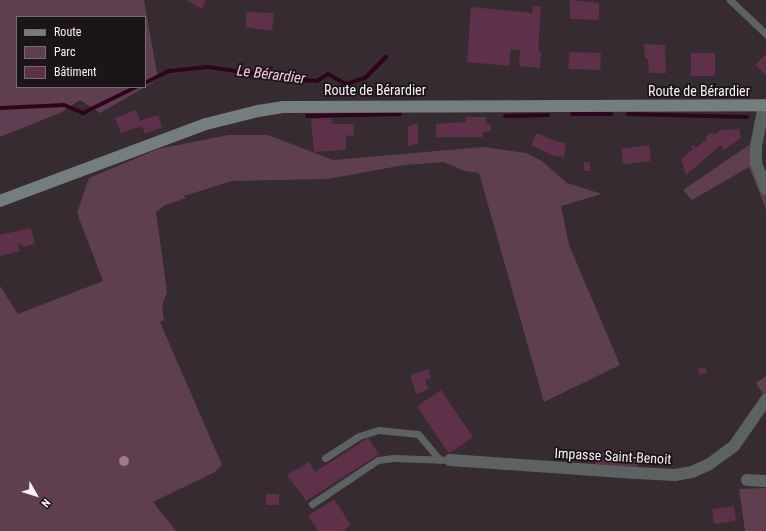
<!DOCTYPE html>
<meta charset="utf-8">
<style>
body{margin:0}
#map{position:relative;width:766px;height:531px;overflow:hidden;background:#362b30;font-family:"Roboto Condensed",sans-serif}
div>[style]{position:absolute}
.green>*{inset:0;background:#5f3f4f}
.stream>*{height:4px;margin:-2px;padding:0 2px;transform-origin:2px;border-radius:2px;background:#2d031d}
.building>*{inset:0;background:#5f3049;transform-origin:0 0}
.lane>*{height:7px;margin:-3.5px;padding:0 3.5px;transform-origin:3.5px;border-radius:3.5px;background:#5c6262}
.street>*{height:12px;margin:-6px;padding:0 6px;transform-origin:6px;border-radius:6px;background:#5c6262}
.secondary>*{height:12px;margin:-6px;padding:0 6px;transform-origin:6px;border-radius:6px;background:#747e7e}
.trees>*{width:10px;height:10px;margin:-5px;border-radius:50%;background:#a2798c}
span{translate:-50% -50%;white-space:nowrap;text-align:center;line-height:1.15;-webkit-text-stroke:3.5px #1a1518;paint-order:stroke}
.street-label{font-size:14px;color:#f8f1f4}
.water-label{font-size:15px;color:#f9c7df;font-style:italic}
.legend{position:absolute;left:16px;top:16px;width:130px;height:72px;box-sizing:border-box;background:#1a1518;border:1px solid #736d70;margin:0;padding:5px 7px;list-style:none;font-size:12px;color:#f8f1f4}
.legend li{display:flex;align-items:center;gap:8px;height:20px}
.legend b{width:20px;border:1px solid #736d70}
.north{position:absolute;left:16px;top:475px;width:40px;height:40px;-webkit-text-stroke:3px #1a1518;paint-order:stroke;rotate:129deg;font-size:11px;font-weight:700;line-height:16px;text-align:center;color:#f8f1f4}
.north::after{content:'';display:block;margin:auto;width:14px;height:18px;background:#f8f1f4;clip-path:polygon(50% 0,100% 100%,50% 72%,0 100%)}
</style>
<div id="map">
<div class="green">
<div style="clip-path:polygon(0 0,144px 0,158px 79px,145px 87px,145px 17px,17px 17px,17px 87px,145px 87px,100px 113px,80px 100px,60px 113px,0 137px)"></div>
<div style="clip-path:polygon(228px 135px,268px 135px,333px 160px,483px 147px,526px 153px,542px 161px,567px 183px,602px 194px,561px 206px,569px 245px,620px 365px,544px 402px,479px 173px,465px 171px,444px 162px,404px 165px,328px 179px,232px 181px,184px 196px,186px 198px,165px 205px,156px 212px,167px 292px,162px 306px,164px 320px,160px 322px,222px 465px,215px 472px,153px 502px,176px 531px,0 531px,0 286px,18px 314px,103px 281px,77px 213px,89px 178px,158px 149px)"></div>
<div style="clip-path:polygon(749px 145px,753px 163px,766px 195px,766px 209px,749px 167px,692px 200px,683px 190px)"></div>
<div style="clip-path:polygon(766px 376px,766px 394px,765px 398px,756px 383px)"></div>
<div style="clip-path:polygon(766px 488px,766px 531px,745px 531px,739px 489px)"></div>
</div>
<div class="stream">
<div style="left:145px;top:83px;width:27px;rotate:-27deg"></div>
<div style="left:169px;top:71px;width:39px;rotate:-6deg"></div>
<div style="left:208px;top:67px;width:91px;rotate:8.2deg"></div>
<div style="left:298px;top:80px;width:19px;rotate:3deg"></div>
<div style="left:317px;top:81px;width:13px;rotate:-32deg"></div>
<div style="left:328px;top:74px;width:21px;rotate:29deg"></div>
<div style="left:346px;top:84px;width:20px;rotate:-18deg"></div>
<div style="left:365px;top:78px;width:30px;rotate:-45deg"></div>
<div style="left:0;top:108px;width:64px;rotate:-2.7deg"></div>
<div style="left:64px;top:105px;width:21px;rotate:23deg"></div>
<div style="left:83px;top:113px;width:59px;rotate:-26.1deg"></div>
<div style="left:572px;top:114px;width:39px"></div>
<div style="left:628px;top:114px;width:119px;rotate:1.4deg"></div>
<div style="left:307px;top:116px;width:93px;rotate:-1.2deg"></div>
<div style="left:505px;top:116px;width:43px;rotate:-1.3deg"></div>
</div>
<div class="building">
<div style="clip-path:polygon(186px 0,206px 0,202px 9px)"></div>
<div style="clip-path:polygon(570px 0,599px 3px,599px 20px,570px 19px)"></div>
<div style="clip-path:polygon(533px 6px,541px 6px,538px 52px,541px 51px,540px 68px,519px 66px,520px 50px,511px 49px,509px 66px,467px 62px,471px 7px,532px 13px)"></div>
<div style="clip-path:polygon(246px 12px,274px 13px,272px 31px,246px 27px)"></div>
<div style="clip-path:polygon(644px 44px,665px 45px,666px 73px,649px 73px,648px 59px,645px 58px)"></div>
<div style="left:569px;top:52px;width:32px;height:17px;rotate:2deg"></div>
<div style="left:691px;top:53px;width:24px;height:23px"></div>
<div style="clip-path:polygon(766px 54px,766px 73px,765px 74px,755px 65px)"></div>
<div style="clip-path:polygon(136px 110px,140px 121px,158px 115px,162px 127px,145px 134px,142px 126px,121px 133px,115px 118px)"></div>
<div style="clip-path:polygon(466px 117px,486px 117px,486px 124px,491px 124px,491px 131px,483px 132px,483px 137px,436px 137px,436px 124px,466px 122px)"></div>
<div style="clip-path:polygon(331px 118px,332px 124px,354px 124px,354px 135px,346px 136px,346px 150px,314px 152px,311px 119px)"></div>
<div style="clip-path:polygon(418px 123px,418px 143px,408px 147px,408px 127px)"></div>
<div style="clip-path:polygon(739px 129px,741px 138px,724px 150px,721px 145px,686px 175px,681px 159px,693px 149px,691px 147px,694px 145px,696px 148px,707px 139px,705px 137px,712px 132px,714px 135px,721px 130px)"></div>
<div style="clip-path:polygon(537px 133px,555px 141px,566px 143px,564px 157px,551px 155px,531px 145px)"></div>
<div style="left:649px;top:145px;width:16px;height:28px;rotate:83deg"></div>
<div style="left:584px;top:162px;width:6px;height:9px"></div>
<div style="clip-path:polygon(31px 228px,35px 244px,23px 247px,22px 244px,18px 245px,20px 251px,0 256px,0 235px)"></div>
<div style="clip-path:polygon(705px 367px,707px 373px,699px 375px,698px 369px)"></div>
<div style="clip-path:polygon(428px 369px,431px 378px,425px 380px,429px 389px,416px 394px,410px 375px)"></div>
<div style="left:441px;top:390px;width:57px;height:29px;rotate:56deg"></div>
<div style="clip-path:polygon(368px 438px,379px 454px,306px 501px,287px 475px,309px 462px,315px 472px)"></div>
<div style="left:596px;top:452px;width:43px;height:12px;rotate:5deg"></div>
<div style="left:266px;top:494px;width:13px;height:11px"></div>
<div style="clip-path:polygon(334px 499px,351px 525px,342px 531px,318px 531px,308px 516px)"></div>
<div style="left:734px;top:506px;width:15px;height:22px;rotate:82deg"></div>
</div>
<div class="lane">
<div style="left:730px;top:0;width:50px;rotate:43.4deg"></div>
<div style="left:325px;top:458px;width:40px;rotate:-32.9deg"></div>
<div style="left:359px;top:436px;width:21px;rotate:-17deg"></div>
<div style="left:379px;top:430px;width:39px;rotate:6deg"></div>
<div style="left:418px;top:434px;width:34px;rotate:50deg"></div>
<div style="left:312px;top:504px;width:79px;rotate:-33.7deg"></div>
<div style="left:378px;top:460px;width:15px;rotate:-8deg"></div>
<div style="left:393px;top:458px;width:57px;rotate:2deg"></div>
</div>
<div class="street">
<div style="left:764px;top:105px;width:42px;rotate:101deg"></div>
<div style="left:756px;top:146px;width:17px;rotate:90deg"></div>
<div style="left:756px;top:163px;width:28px;rotate:69deg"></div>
<div style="left:450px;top:460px;width:186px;rotate:4deg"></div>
<div style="left:636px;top:473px;width:39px;rotate:3deg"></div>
<div style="left:675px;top:475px;width:17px;rotate:-10deg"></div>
<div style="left:692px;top:472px;width:17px;rotate:-24deg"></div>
<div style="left:708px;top:465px;width:32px;rotate:-36deg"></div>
<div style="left:734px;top:446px;width:56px;rotate:-55.2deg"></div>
<div style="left:747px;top:480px;width:19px;rotate:3deg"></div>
</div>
<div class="secondary">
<div style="left:0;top:201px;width:220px;rotate:-20.5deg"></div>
<div style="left:206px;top:124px;width:54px;rotate:-14deg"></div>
<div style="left:258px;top:111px;width:25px;rotate:-9deg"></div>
<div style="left:283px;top:107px;width:483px;rotate:-0.2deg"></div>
</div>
<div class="trees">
<div style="left:124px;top:461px"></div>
</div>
<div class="street-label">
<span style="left:375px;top:90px">Route de Bérardier</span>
<span style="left:699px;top:91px">Route de Bérardier</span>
<span style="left:613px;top:456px;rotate:3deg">Impasse Saint-Benoit</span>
</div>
<div class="water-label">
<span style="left:271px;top:75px;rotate:7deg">Le Bérardier</span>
</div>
<ul class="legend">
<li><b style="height:5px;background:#747e7e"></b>Route</li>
<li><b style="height:11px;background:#5f3f4f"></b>Parc</li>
<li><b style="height:11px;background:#5f3049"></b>Bâtiment</li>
</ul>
<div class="north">N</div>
</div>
